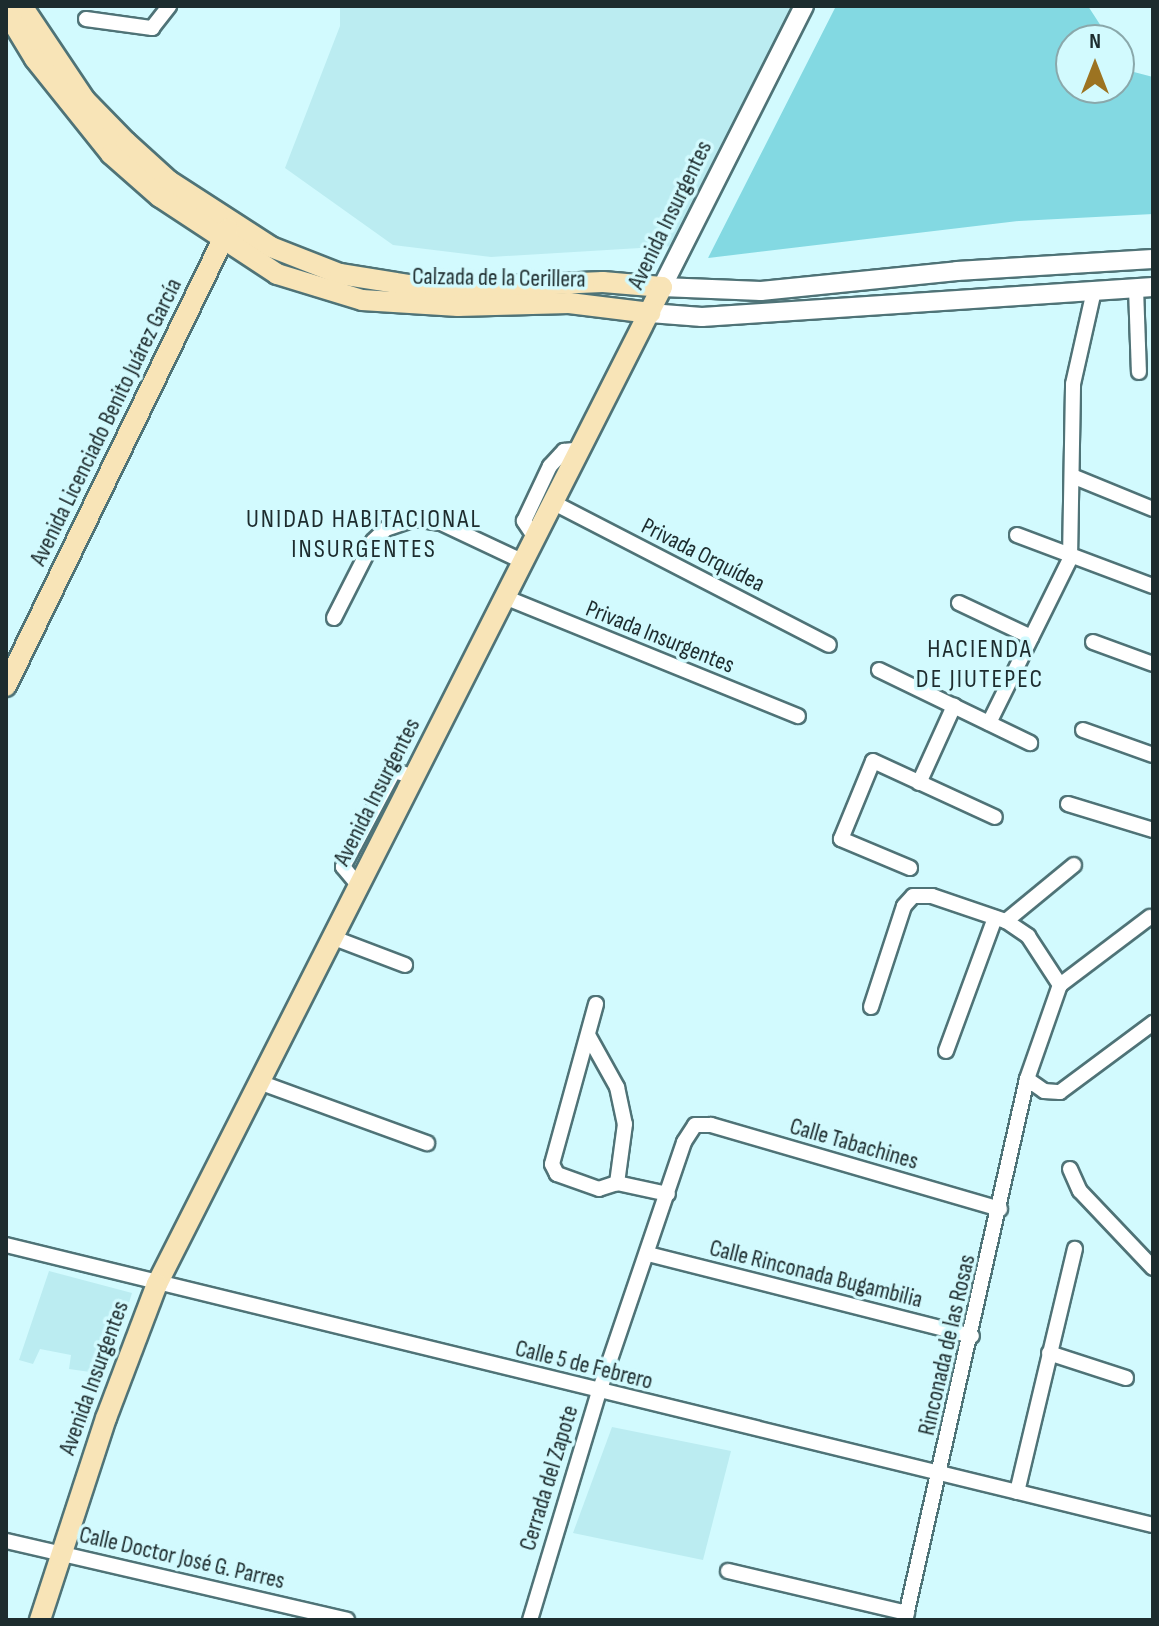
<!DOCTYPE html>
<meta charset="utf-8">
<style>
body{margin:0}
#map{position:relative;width:1159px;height:1626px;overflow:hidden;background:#d2fafe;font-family:"Sofia Sans Condensed",sans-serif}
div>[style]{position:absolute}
.built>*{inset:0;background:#bbecf1}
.green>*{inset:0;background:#83d9e2}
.roads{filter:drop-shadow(2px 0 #4f7377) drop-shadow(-2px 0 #4f7377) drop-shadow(0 2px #4f7377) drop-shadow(0 -2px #4f7377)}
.minor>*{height:14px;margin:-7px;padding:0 7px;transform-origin:7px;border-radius:7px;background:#fff}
.tertiary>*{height:18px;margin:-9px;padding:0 9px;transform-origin:9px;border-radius:9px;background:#fff}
.secondary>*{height:20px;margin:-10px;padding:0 10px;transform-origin:10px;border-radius:10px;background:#f8e4b7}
span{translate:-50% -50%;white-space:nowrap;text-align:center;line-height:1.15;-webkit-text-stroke:7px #d2fafe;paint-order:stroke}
.street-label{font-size:24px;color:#1d2c2e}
.neighbourhood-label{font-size:26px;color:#1d2c2e;letter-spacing:2px}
.frame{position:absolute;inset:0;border:8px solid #1d2c2e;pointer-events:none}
.north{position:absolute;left:1055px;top:24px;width:80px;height:80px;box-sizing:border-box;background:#d2fafe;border:2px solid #8aa8ab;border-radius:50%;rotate:0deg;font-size:22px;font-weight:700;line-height:32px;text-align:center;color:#1d2c2e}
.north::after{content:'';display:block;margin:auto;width:28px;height:36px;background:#9c7321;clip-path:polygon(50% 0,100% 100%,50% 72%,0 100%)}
</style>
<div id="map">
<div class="built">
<div style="clip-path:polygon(340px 6px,794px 6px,673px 246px,491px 257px,393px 245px,285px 168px,340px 26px)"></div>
<div style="clip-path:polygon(49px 1271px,132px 1293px,116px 1344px,106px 1344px,97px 1373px,69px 1369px,71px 1355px,40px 1349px,33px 1364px,19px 1360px)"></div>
<div style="clip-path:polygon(612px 1427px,731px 1451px,703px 1560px,573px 1533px)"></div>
</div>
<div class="green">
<div style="clip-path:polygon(836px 6px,1088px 6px,1110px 40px,1071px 40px,1071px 88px,1119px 88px,1119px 54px,1130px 71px,1153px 77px,1153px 214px,1019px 221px,708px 258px)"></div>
</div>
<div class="roads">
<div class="minor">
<div style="left:86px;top:19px;width:67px;rotate:7.8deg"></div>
<div style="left:152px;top:28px;width:28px;rotate:-52deg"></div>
<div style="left:1136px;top:288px;width:84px;rotate:88deg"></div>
<div style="left:1072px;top:476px;width:87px;rotate:22.2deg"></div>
<div style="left:556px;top:504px;width:307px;rotate:27.3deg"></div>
<div style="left:1017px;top:535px;width:145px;rotate:20.6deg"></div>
<div style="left:536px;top:539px;width:22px;rotate:-124deg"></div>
<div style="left:524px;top:521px;width:61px;rotate:-64.7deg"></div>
<div style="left:550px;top:466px;width:21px;rotate:-47deg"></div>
<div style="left:564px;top:451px;width:18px;rotate:-6deg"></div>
<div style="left:507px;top:598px;width:314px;rotate:22.1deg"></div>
<div style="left:959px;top:603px;width:80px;rotate:25.3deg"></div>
<div style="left:334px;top:618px;width:86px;rotate:-63.1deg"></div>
<div style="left:373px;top:541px;width:18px;rotate:-43deg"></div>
<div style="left:386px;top:529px;width:31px;rotate:-19deg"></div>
<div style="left:415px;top:519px;width:26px;rotate:9deg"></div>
<div style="left:441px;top:523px;width:92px;rotate:25.2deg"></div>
<div style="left:1093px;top:642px;width:64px;rotate:20.1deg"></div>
<div style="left:879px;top:670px;width:168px;rotate:25.8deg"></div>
<div style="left:989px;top:723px;width:183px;rotate:-63.7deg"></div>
<div style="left:1070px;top:559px;width:175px;rotate:-89deg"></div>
<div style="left:1073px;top:384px;width:95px;rotate:-77.3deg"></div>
<div style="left:1083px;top:730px;width:74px;rotate:19.7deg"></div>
<div style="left:919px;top:783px;width:85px;rotate:-65.6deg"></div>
<div style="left:1068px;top:804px;width:89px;rotate:17deg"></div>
<div style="left:910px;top:868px;width:75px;rotate:-157.2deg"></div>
<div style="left:841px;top:839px;width:84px;rotate:-67.7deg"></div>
<div style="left:873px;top:761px;width:134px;rotate:24.7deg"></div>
<div style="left:359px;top:886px;width:25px;rotate:-130deg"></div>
<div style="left:343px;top:867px;width:109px;rotate:-62deg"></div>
<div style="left:394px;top:771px;width:22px;rotate:16deg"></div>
<div style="left:1006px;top:921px;width:88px;rotate:-39.5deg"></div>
<div style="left:334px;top:938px;width:76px;rotate:20.8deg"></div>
<div style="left:871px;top:1007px;width:106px;rotate:-71.9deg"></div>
<div style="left:904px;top:906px;width:13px;rotate:-48deg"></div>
<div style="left:913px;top:896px;width:19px"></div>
<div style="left:932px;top:896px;width:78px;rotate:18.7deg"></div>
<div style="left:1006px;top:921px;width:27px;rotate:34deg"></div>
<div style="left:1028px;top:936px;width:59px;rotate:56.9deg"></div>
<div style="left:588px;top:1035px;width:60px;rotate:60.9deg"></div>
<div style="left:617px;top:1087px;width:38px;rotate:78deg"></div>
<div style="left:625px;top:1124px;width:60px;rotate:97.7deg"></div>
<div style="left:617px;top:1183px;width:19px;rotate:162deg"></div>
<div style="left:599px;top:1189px;width:45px;rotate:-160.3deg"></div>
<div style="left:557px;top:1174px;width:11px;rotate:-117deg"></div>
<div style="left:552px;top:1164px;width:166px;rotate:-74.6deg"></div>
<div style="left:946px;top:1051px;width:142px;rotate:-69.8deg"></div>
<div style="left:1027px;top:1079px;width:21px;rotate:35deg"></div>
<div style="left:1044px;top:1091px;width:16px;rotate:4deg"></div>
<div style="left:1060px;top:1092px;width:116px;rotate:-36.6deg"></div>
<div style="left:259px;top:1082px;width:179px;rotate:20deg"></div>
<div style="left:1070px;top:1169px;width:24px;rotate:66deg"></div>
<div style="left:1080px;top:1191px;width:106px;rotate:46.5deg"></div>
<div style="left:617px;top:1183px;width:52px;rotate:12.2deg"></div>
<div style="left:6px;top:1245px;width:1181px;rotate:13.72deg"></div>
<div style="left:648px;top:1254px;width:334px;rotate:14.2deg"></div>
<div style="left:1049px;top:1353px;width:81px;rotate:18deg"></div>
<div style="left:1017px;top:1492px;width:250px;rotate:-76.6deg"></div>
<div style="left:6px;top:1541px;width:350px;rotate:13deg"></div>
<div style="left:728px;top:1571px;width:184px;rotate:13.2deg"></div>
<div style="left:530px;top:1620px;width:238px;rotate:-73.2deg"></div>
<div style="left:599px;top:1392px;width:264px;rotate:-71.2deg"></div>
<div style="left:684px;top:1142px;width:20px;rotate:-57deg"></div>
<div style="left:695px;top:1125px;width:16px"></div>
<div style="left:711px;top:1125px;width:301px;rotate:16.2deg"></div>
<div style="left:905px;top:1620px;width:555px;rotate:-77.29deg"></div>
<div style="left:1027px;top:1079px;width:100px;rotate:-70.7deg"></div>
<div style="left:1060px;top:985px;width:113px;rotate:-37.1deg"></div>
</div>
<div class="tertiary">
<div style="left:804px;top:6px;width:315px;rotate:116.8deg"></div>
<div style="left:662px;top:287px;width:99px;rotate:2.3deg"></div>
<div style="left:761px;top:291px;width:197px;rotate:-5.8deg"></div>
<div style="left:957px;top:271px;width:196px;rotate:-3.5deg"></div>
<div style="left:650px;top:313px;width:52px;rotate:4.4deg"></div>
<div style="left:702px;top:317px;width:452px;rotate:-3.8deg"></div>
</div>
<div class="secondary">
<div style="left:22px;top:6px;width:113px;rotate:56.2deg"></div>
<div style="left:85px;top:100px;width:59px;rotate:45.7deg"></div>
<div style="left:126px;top:142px;width:58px;rotate:42.2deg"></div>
<div style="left:169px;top:181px;width:121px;rotate:32.9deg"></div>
<div style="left:271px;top:247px;width:74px;rotate:21.4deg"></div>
<div style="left:340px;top:274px;width:96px;rotate:9deg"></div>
<div style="left:435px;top:289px;width:168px;rotate:-2.4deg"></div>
<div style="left:603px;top:282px;width:59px;rotate:4.8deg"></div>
<div style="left:662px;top:287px;width:1118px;rotate:116.86deg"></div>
<div style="left:157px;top:1284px;width:143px;rotate:110.8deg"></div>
<div style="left:106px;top:1418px;width:213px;rotate:108.1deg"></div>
<div style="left:6px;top:11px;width:56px;rotate:58.9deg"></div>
<div style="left:35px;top:59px;width:122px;rotate:51.3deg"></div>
<div style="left:111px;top:154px;width:65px;rotate:41.3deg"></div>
<div style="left:160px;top:197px;width:140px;rotate:33.3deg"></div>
<div style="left:277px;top:274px;width:89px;rotate:17deg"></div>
<div style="left:362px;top:300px;width:96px;rotate:3.6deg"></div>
<div style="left:458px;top:306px;width:111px;rotate:-1.5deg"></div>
<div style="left:569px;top:303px;width:82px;rotate:7deg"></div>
<div style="left:6px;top:686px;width:508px;rotate:-64.09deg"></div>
</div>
</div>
<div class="street-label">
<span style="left:670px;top:215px;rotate:-64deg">Avenida Insurgentes</span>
<span style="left:499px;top:278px;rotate:1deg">Calzada de la Cerillera</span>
<span style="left:106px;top:422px;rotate:-64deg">Avenida Licenciado Benito Juárez García</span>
<span style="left:703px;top:555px;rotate:27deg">Privada Orquídea</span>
<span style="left:660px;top:637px;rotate:22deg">Privada Insurgentes</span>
<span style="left:377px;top:792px;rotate:-63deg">Avenida Insurgentes</span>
<span style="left:854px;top:1144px;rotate:16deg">Calle Tabachines</span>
<span style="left:816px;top:1274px;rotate:14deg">Calle Rinconada Bugambilia</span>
<span style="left:947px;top:1345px;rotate:-77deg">Rinconada de las Rosas</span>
<span style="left:584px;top:1365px;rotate:14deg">Calle 5 de Febrero</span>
<span style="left:94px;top:1378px;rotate:-70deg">Avenida Insurgentes</span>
<span style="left:549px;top:1478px;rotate:-73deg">Cerrada del Zapote</span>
<span style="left:182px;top:1558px;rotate:13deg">Calle Doctor José G. Parres</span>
</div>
<div class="neighbourhood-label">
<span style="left:364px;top:535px">UNIDAD HABITACIONAL<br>INSURGENTES</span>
<span style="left:980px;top:665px">HACIENDA<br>DE JIUTEPEC</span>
</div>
<div class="frame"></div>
<div class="north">N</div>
</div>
